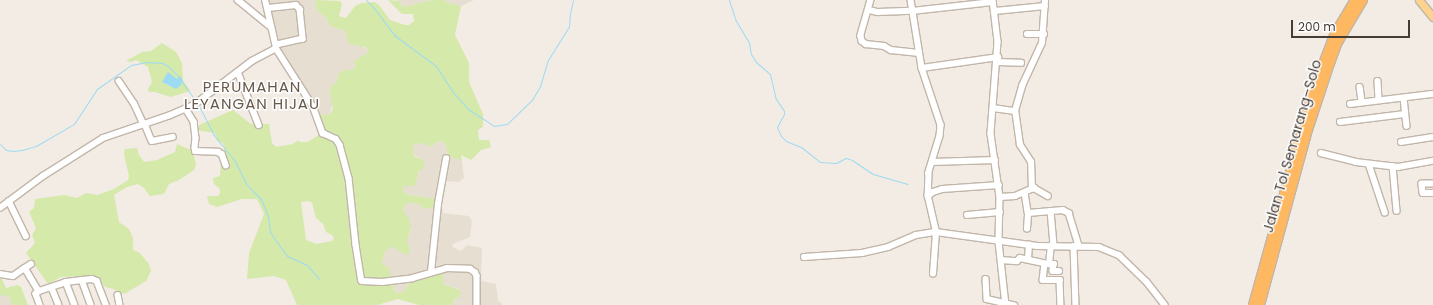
<!DOCTYPE html>
<meta charset="utf-8">
<style>
body{margin:0}
#map{position:relative;width:1433px;height:305px;overflow:hidden;background:#f3ece4;font-family:Poppins,sans-serif}
div>[style]{position:absolute}
.residential>*{inset:0;background:#e7ded2}
.green>*{inset:0;background:#d4e9aa}
.water>*{inset:0;background:#9ddaf3}
.stream>*{height:1px;margin:-0.5px;padding:0 0.5px;transform-origin:0.5px;border-radius:0.5px;background:#9ddaf3}
.roads{filter:drop-shadow(1px 0 #c1b6a9) drop-shadow(-1px 0 #c1b6a9) drop-shadow(0 1px #c1b6a9) drop-shadow(0 -1px #c1b6a9)}
.minor>*{height:5.5px;margin:-2.75px;padding:0 2.75px;transform-origin:2.75px;border-radius:2.75px;background:#fff}
.major>*{height:7px;margin:-3.5px;padding:0 3.5px;transform-origin:3.5px;border-radius:3.5px;background:#ffd290}
.highway>*{height:8px;margin:-4px;padding:0 4px;transform-origin:4px;border-radius:4px;background:#ffb862}
span{translate:-50% -50%;white-space:nowrap;text-align:center;line-height:1.15;-webkit-text-stroke:3px #fff;paint-order:stroke}
.street-label{font-size:14px;color:#453c34}
.neighbourhood-label{font-size:15px;color:#68594a;letter-spacing:1px}
.scale{position:absolute;left:1291px;top:20px;width:119px;height:18px;box-sizing:border-box;border:2px solid #453c34;border-top:0;padding-left:5px;font-size:12px;line-height:14px;white-space:nowrap;color:#453c34;-webkit-text-stroke:3px #fff;paint-order:stroke}
</style>
<div id="map">
<div class="residential">
<div style="clip-path:polygon(262px 0,315px 0,317px 10px,326px 18px,330px 26px,345px 31px,347px 37px,356px 46px,360px 45px,368px 50px,367px 53px,354px 64px,355px 68px,337px 78px,337px 82px,329px 88px,333px 104px,329px 115px,315px 114px,277px 55px)"></div>
<div style="clip-path:polygon(396px 0,432px 0,403px 7px,400px 2px)"></div>
<div style="clip-path:polygon(444px 0,474px 0,461px 6px,448px 3px)"></div>
<div style="clip-path:polygon(441px 141px,446px 145px,448px 156px,462px 161px,464px 178px,459px 182px,445px 181px,441px 205px,443px 213px,469px 216px,472px 221px,470px 237px,453px 244px,452px 247px,461px 251px,467px 245px,482px 248px,481px 281px,496px 284px,498px 301px,502px 303px,502px 305px,453px 305px,459px 289px,443px 284px,443px 272px,410px 281px,406px 289px,401px 294px,397px 293px,394px 291px,393px 285px,382px 263px,385px 252px,390px 247px,393px 246px,404px 254px,409px 246px,407px 241px,411px 230px,407px 217px,403px 211px,406px 203px,419px 204px,424px 209px,435px 207px,435px 199px,409px 195px,403px 191px,404px 186px,415px 186px,423px 160px,414px 155px,413px 145px,423px 143px,433px 146px,435px 143px)"></div>
<div style="clip-path:polygon(0 295px,9px 295px,12px 305px,0 305px)"></div>
</div>
<div class="green">
<div style="clip-path:polygon(evenodd,315px 0,340px 1px,342px 4px,339px 16px,346px 18px,355px 6px,362px 3px,374px 2px,379px 5px,390px 20px,405px 25px,409px 25px,414px 21px,413px 14px,402px 14px,388px 0,399px 1px,403px 7px,432px 0,444px 0,448px 3px,461px 6px,455px 35px,469px 63px,469px 82px,483px 114px,483px 127px,478px 130px,479px 140px,489px 140px,491px 147px,481px 150px,471px 160px,461px 155px,462px 161px,448px 156px,446px 145px,441px 141px,435px 143px,433px 146px,429px 146px,423px 143px,413px 145px,414px 156px,423px 160px,425px 164px,423px 169px,419px 171px,415px 186px,404px 186px,403px 191px,409px 195px,436px 199px,435px 207px,424px 209px,419px 204px,406px 203px,403px 211px,409px 218px,411px 228px,407px 241px,410px 248px,409px 253px,408px 255px,404px 254px,393px 247px,390px 247px,385px 252px,382px 263px,384px 266px,389px 267px,394px 291px,397px 293px,401px 293px,406px 289px,410px 281px,443px 272px,443px 284px,460px 290px,461px 297px,455px 298px,453px 305px,419px 305px,398px 299px,377px 305px,297px 305px,286px 280px,274px 276px,247px 279px,249px 253px,264px 214px,257px 199px,242px 199px,217px 207px,209px 204px,207px 196px,218px 196px,220px 193px,220px 189px,214px 184px,213px 178px,220px 176px,221px 158px,226px 156px,223px 143px,217px 141px,215px 133px,201px 131px,198px 129px,199px 125px,233px 110px,251px 124px,269px 124px,272px 143px,276px 147px,293px 144px,298px 140px,300px 142px,308px 142px,320px 134px,315px 114px,329px 115px,333px 109px,329px 88px,337px 82px,338px 74px,346px 69px,349px 71px,355px 68px,354px 61px,367px 53px,368px 50px,365px 47px,349px 44px,345px 31px,330px 26px,326px 18px,317px 10px,315px 0,309px 201px,312px 203px,316px 218px,323px 224px,326px 232px,332px 235px,334px 239px,332px 241px,317px 244px,306px 240px,301px 202px,309px 201px)"></div>
<div style="clip-path:polygon(evenodd,162px 43px,176px 52px,182px 63px,183px 80px,190px 91px,171px 97px,155px 92px,149px 92px,148px 89px,152px 82px,148px 67px,136px 60px,131px 62px,126px 61px,142px 52px,151px 51px,162px 43px,174px 77px,177px 79px,169px 86px,163px 82px,174px 77px)"></div>
<div style="clip-path:polygon(177px 144px,193px 151px,196px 165px,194px 170px,179px 180px,169px 184px,164px 194px,150px 196px,144px 188px,138px 184px,127px 187px,114px 195px,119px 222px,129px 229px,133px 238px,133px 250px,139px 252px,149px 264px,151px 271px,146px 281px,126px 293px,119px 294px,114px 289px,105px 287px,98px 277px,86px 276px,61px 277px,48px 284px,26px 253px,35px 243px,32px 235px,36px 228px,29px 212px,34px 208px,35px 199px,64px 195px,77px 198px,86px 193px,97px 195px,114px 189px,128px 180px,129px 176px,124px 154px,125px 149px,137px 148px,139px 155px,144px 162px,157px 160px,175px 152px)"></div>
<div style="clip-path:polygon(0 278px,2px 279px,6px 288px,18px 285px,21px 287px,28px 305px,12px 305px,9px 296px,0 295px)"></div>
</div>
<div class="water">
<div style="clip-path:polygon(168px 72px,177px 79px,180px 76px,183px 81px,180px 86px,176px 89px,162px 82px)"></div>
</div>
<div class="stream">
<div style="left:366px;top:0;width:11px;rotate:45deg"></div>
<div style="left:374px;top:8px;width:34px;rotate:53deg"></div>
<div style="left:394px;top:35px;width:52px;rotate:36.4deg"></div>
<div style="left:436px;top:66px;width:30px;rotate:57deg"></div>
<div style="left:452px;top:91px;width:24px;rotate:48deg"></div>
<div style="left:468px;top:109px;width:31px;rotate:33deg"></div>
<div style="left:494px;top:126px;width:13px;rotate:-9deg"></div>
<div style="left:507px;top:124px;width:35px;rotate:-44deg"></div>
<div style="left:532px;top:100px;width:16px;rotate:-60deg"></div>
<div style="left:540px;top:86px;width:27px;rotate:-73deg"></div>
<div style="left:548px;top:60px;width:39px;rotate:-58deg"></div>
<div style="left:569px;top:27px;width:13px;rotate:-86deg"></div>
<div style="left:570px;top:14px;width:14px;rotate:-78deg"></div>
<div style="left:729px;top:0;width:22px;rotate:72deg"></div>
<div style="left:736px;top:21px;width:26px;rotate:59deg"></div>
<div style="left:749px;top:43px;width:11px;rotate:80deg"></div>
<div style="left:751px;top:54px;width:9px;rotate:58deg"></div>
<div style="left:756px;top:62px;width:18px;rotate:41deg"></div>
<div style="left:770px;top:74px;width:26px;rotate:77deg"></div>
<div style="left:776px;top:99px;width:14px;rotate:56deg"></div>
<div style="left:784px;top:111px;width:3px;rotate:90deg"></div>
<div style="left:784px;top:114px;width:15px;rotate:118deg"></div>
<div style="left:777px;top:127px;width:10px;rotate:66deg"></div>
<div style="left:781px;top:136px;width:7px;rotate:45deg"></div>
<div style="left:786px;top:141px;width:16px;rotate:22deg"></div>
<div style="left:801px;top:147px;width:24px;rotate:38deg"></div>
<div style="left:820px;top:162px;width:16px;rotate:4deg"></div>
<div style="left:836px;top:163px;width:11px;rotate:-27deg"></div>
<div style="left:846px;top:158px;width:6px;rotate:18deg"></div>
<div style="left:852px;top:160px;width:25px;rotate:34deg"></div>
<div style="left:873px;top:174px;width:36px;rotate:16deg"></div>
<div style="left:182px;top:82px;width:22px;rotate:54deg"></div>
<div style="left:198px;top:104px;width:34px;rotate:63deg"></div>
<div style="left:213px;top:134px;width:35px;rotate:51deg"></div>
<div style="left:235px;top:161px;width:25px;rotate:64deg"></div>
<div style="left:246px;top:184px;width:21px;rotate:45deg"></div>
<div style="left:261px;top:199px;width:18px;rotate:68deg"></div>
<div style="left:268px;top:216px;width:16px;rotate:83deg"></div>
<div style="left:270px;top:232px;width:7px;rotate:56deg"></div>
<div style="left:274px;top:238px;width:22px;rotate:54deg"></div>
<div style="left:287px;top:256px;width:22px;rotate:24deg"></div>
<div style="left:307px;top:265px;width:18px;rotate:49deg"></div>
<div style="left:0;top:144px;width:8px;rotate:45deg"></div>
<div style="left:6px;top:150px;width:7px;rotate:8deg"></div>
<div style="left:13px;top:151px;width:9px;rotate:-6deg"></div>
<div style="left:22px;top:150px;width:15px;rotate:-16deg"></div>
<div style="left:36px;top:146px;width:44px;rotate:-30.1deg"></div>
<div style="left:74px;top:124px;width:42px;rotate:-56.7deg"></div>
<div style="left:97px;top:89px;width:42px;rotate:-35.2deg"></div>
<div style="left:131px;top:65px;width:16px;rotate:-11deg"></div>
<div style="left:147px;top:62px;width:15px;rotate:4deg"></div>
<div style="left:162px;top:63px;width:7px;rotate:27deg"></div>
<div style="left:168px;top:66px;width:16px;rotate:45deg"></div>
</div>
<div class="roads">
<div class="minor">
<div style="left:238px;top:0;width:43px;rotate:39.3deg"></div>
<div style="left:871px;top:0;width:37px;rotate:106deg"></div>
<div style="left:861px;top:36px;width:5px;rotate:79deg"></div>
<div style="left:862px;top:41px;width:5px;rotate:37deg"></div>
<div style="left:866px;top:44px;width:18px;rotate:6deg"></div>
<div style="left:884px;top:46px;width:8px;rotate:30deg"></div>
<div style="left:891px;top:50px;width:28px;rotate:6deg"></div>
<div style="left:911px;top:0;width:69px;rotate:80.8deg"></div>
<div style="left:922px;top:68px;width:60px;rotate:71.6deg"></div>
<div style="left:941px;top:125px;width:11px;rotate:95deg"></div>
<div style="left:940px;top:136px;width:39px;rotate:107deg"></div>
<div style="left:929px;top:173px;width:23px;rotate:92deg"></div>
<div style="left:993px;top:0;width:42px;rotate:83.2deg"></div>
<div style="left:998px;top:42px;width:92px;rotate:94.4deg"></div>
<div style="left:991px;top:134px;width:64px;rotate:81.9deg"></div>
<div style="left:1000px;top:197px;width:45px;rotate:91.3deg"></div>
<div style="left:999px;top:242px;width:63px;rotate:83.7deg"></div>
<div style="left:268px;top:8px;width:28px;rotate:-6deg"></div>
<div style="left:296px;top:5px;width:6px;rotate:45deg"></div>
<div style="left:300px;top:9px;width:30px;rotate:84deg"></div>
<div style="left:303px;top:39px;width:27px;rotate:167deg"></div>
<div style="left:869px;top:10px;width:9px;rotate:13deg"></div>
<div style="left:878px;top:12px;width:34px;rotate:-2deg"></div>
<div style="left:912px;top:11px;width:81px;rotate:-6.3deg"></div>
<div style="left:995px;top:11px;width:50px;rotate:-5.7deg"></div>
<div style="left:1027px;top:34px;width:17px"></div>
<div style="left:276px;top:48px;width:69px;rotate:57.5deg"></div>
<div style="left:313px;top:106px;width:29px;rotate:70deg"></div>
<div style="left:323px;top:133px;width:14px;rotate:25deg"></div>
<div style="left:336px;top:139px;width:7px;rotate:56deg"></div>
<div style="left:340px;top:145px;width:34px;rotate:75deg"></div>
<div style="left:349px;top:178px;width:67px;rotate:84deg"></div>
<div style="left:356px;top:245px;width:36px;rotate:81deg"></div>
<div style="left:362px;top:281px;width:20px;rotate:3deg"></div>
<div style="left:382px;top:282px;width:31px;rotate:-7deg"></div>
<div style="left:413px;top:278px;width:35px;rotate:-16deg"></div>
<div style="left:447px;top:268px;width:23px;rotate:2deg"></div>
<div style="left:470px;top:269px;width:6px;rotate:31deg"></div>
<div style="left:475px;top:272px;width:4px;rotate:63deg"></div>
<div style="left:477px;top:276px;width:29px;rotate:90deg"></div>
<div style="left:997px;top:62px;width:24px;rotate:2deg"></div>
<div style="left:922px;top:68px;width:77px;rotate:-8.2deg"></div>
<div style="left:238px;top:72px;width:57px;rotate:68.4deg"></div>
<div style="left:119px;top:81px;width:27px;rotate:56deg"></div>
<div style="left:134px;top:103px;width:23px;rotate:65deg"></div>
<div style="left:1378px;top:81px;width:19px;rotate:87deg"></div>
<div style="left:1360px;top:87px;width:15px;rotate:82deg"></div>
<div style="left:1404px;top:98px;width:28px;rotate:84deg"></div>
<div style="left:1350px;top:104px;width:84px;rotate:-6.9deg"></div>
<div style="left:993px;top:108px;width:22px;rotate:8deg"></div>
<div style="left:186px;top:109px;width:15px;rotate:58deg"></div>
<div style="left:194px;top:122px;width:16px;rotate:83deg"></div>
<div style="left:196px;top:138px;width:10px;rotate:96deg"></div>
<div style="left:1340px;top:122px;width:65px;rotate:-7deg"></div>
<div style="left:145px;top:124px;width:18px;rotate:68deg"></div>
<div style="left:152px;top:141px;width:21px;rotate:-11deg"></div>
<div style="left:1401px;top:142px;width:32px;rotate:-9deg"></div>
<div style="left:195px;top:151px;width:23px;rotate:2deg"></div>
<div style="left:218px;top:152px;width:4px;rotate:27deg"></div>
<div style="left:222px;top:154px;width:12px;rotate:70deg"></div>
<div style="left:1321px;top:153px;width:36px;rotate:14deg"></div>
<div style="left:1356px;top:162px;width:42px;rotate:6.8deg"></div>
<div style="left:1398px;top:167px;width:36px;rotate:-10deg"></div>
<div style="left:932px;top:162px;width:63px;rotate:-1.8deg"></div>
<div style="left:1369px;top:164px;width:51px;rotate:71.6deg"></div>
<div style="left:1393px;top:166px;width:45px;rotate:84.9deg"></div>
<div style="left:1433px;top:184px;width:11px;rotate:180deg"></div>
<div style="left:1422px;top:184px;width:9px;rotate:84deg"></div>
<div style="left:1423px;top:193px;width:10px"></div>
<div style="left:1032px;top:189px;width:27px;rotate:-92deg"></div>
<div style="left:1031px;top:162px;width:20px;rotate:-123deg"></div>
<div style="left:1020px;top:145px;width:34px;rotate:-98deg"></div>
<div style="left:1015px;top:111px;width:26px;rotate:-74deg"></div>
<div style="left:1022px;top:86px;width:47px;rotate:-65.1deg"></div>
<div style="left:1042px;top:43px;width:43px;rotate:-86deg"></div>
<div style="left:1025px;top:193px;width:20px;rotate:81deg"></div>
<div style="left:1028px;top:213px;width:35px;rotate:-5deg"></div>
<div style="left:1063px;top:210px;width:7px;rotate:27deg"></div>
<div style="left:1069px;top:213px;width:34px;rotate:73deg"></div>
<div style="left:1000px;top:197px;width:15px;rotate:-4deg"></div>
<div style="left:1015px;top:196px;width:21px;rotate:-23deg"></div>
<div style="left:1034px;top:188px;width:16px;rotate:30deg"></div>
<div style="left:9px;top:201px;width:39px;rotate:64deg"></div>
<div style="left:0;top:208px;width:54px;rotate:-36.7deg"></div>
<div style="left:43px;top:176px;width:71px;rotate:-32.3deg"></div>
<div style="left:103px;top:138px;width:69px;rotate:-18.7deg"></div>
<div style="left:168px;top:116px;width:28px;rotate:-23deg"></div>
<div style="left:194px;top:105px;width:73px;rotate:-37.2deg"></div>
<div style="left:252px;top:61px;width:27px;rotate:-28deg"></div>
<div style="left:276px;top:48px;width:49px;rotate:-102.9deg"></div>
<div style="left:1051px;top:211px;width:35px;rotate:85deg"></div>
<div style="left:967px;top:215px;width:33px;rotate:-5deg"></div>
<div style="left:1027px;top:229px;width:16px;rotate:-86deg"></div>
<div style="left:1074px;top:246px;width:59px;rotate:88.1deg"></div>
<div style="left:804px;top:257px;width:58px;rotate:-3.9deg"></div>
<div style="left:862px;top:253px;width:27px;rotate:-13deg"></div>
<div style="left:888px;top:247px;width:30px;rotate:-23deg"></div>
<div style="left:916px;top:235px;width:20px;rotate:-9deg"></div>
<div style="left:936px;top:232px;width:102px;rotate:7.9deg"></div>
<div style="left:1037px;top:246px;width:62px;rotate:0.9deg"></div>
<div style="left:1099px;top:247px;width:22px;rotate:22deg"></div>
<div style="left:1119px;top:255px;width:39px;rotate:44deg"></div>
<div style="left:1147px;top:282px;width:29px;rotate:52deg"></div>
<div style="left:1028px;top:259px;width:14px;rotate:-86deg"></div>
<div style="left:1001px;top:260px;width:16px;rotate:4deg"></div>
<div style="left:1017px;top:261px;width:4px;rotate:-45deg"></div>
<div style="left:1020px;top:258px;width:30px;rotate:12deg"></div>
<div style="left:1049px;top:264px;width:18px;rotate:-84deg"></div>
<div style="left:1045px;top:264px;width:16px;rotate:97deg"></div>
<div style="left:1043px;top:280px;width:17px"></div>
<div style="left:1060px;top:280px;width:25px;rotate:88deg"></div>
<div style="left:1049px;top:264px;width:5px"></div>
<div style="left:1054px;top:264px;width:7px;rotate:98deg"></div>
<div style="left:1053px;top:271px;width:6px"></div>
<div style="left:25px;top:268px;width:7px;rotate:-34deg"></div>
<div style="left:431px;top:272px;width:68px;rotate:-84.1deg"></div>
<div style="left:438px;top:204px;width:46px;rotate:-79.9deg"></div>
<div style="left:0;top:274px;width:13px;rotate:9deg"></div>
<div style="left:13px;top:276px;width:14px;rotate:-34deg"></div>
<div style="left:25px;top:268px;width:27px;rotate:59deg"></div>
<div style="left:39px;top:291px;width:4px;rotate:135deg"></div>
<div style="left:36px;top:294px;width:12px;rotate:70deg"></div>
<div style="left:933px;top:274px;width:42px;rotate:-85.9deg"></div>
<div style="left:936px;top:232px;width:37px;rotate:-103deg"></div>
<div style="left:928px;top:196px;width:6px;rotate:-39deg"></div>
<div style="left:933px;top:192px;width:9px;rotate:-18deg"></div>
<div style="left:942px;top:189px;width:57px;rotate:-4deg"></div>
<div style="left:986px;top:279px;width:20px;rotate:87deg"></div>
<div style="left:987px;top:299px;width:28px;rotate:13deg"></div>
<div style="left:82px;top:280px;width:10px;rotate:-6deg"></div>
<div style="left:92px;top:279px;width:5px;rotate:22deg"></div>
<div style="left:97px;top:281px;width:26px;rotate:69deg"></div>
<div style="left:66px;top:282px;width:16px;rotate:-7deg"></div>
<div style="left:82px;top:280px;width:27px;rotate:70deg"></div>
<div style="left:52px;top:288px;width:18px;rotate:68deg"></div>
<div style="left:39px;top:291px;width:28px;rotate:-18deg"></div>
<div style="left:66px;top:282px;width:25px;rotate:69deg"></div>
<div style="left:118px;top:295px;width:10px;rotate:79deg"></div>
</div>
<div class="major">
<div style="left:1419px;top:0;width:22px;rotate:51deg"></div>
</div>
<div class="highway">
<div style="left:1253px;top:305px;width:209px;rotate:-74.4deg"></div>
<div style="left:1309px;top:104px;width:42px;rotate:-70.7deg"></div>
<div style="left:1323px;top:64px;width:33px;rotate:-69deg"></div>
<div style="left:1335px;top:33px;width:39px;rotate:-59deg"></div>
<div style="left:1260px;top:305px;width:181px;rotate:-74.7deg"></div>
<div style="left:1308px;top:130px;width:64px;rotate:-71.8deg"></div>
<div style="left:1328px;top:69px;width:27px;rotate:-70deg"></div>
<div style="left:1337px;top:44px;width:51px;rotate:-59.4deg"></div>
</div>
</div>
<div class="street-label">
<span style="left:1292px;top:146px;rotate:-74deg">Jalan Tol Semarang–Solo</span>
</div>
<div class="neighbourhood-label">
<span style="left:252px;top:95px">PERUMAHAN<br>LEYANGAN HIJAU</span>
</div>
<div class="scale">200 m</div>
</div>
